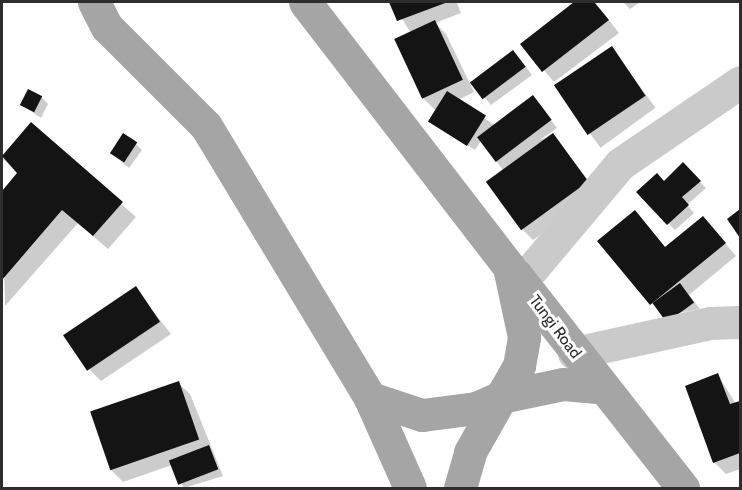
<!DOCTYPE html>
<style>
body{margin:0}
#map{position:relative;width:742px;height:490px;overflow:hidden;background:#fff;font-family:Cabin,sans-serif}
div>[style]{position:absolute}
.shadow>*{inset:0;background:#0003;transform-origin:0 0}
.building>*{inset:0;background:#141414;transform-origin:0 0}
.minor>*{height:33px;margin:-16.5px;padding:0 16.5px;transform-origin:16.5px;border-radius:16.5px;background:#cacaca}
.major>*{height:33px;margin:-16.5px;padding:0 16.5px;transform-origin:16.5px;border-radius:16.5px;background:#a5a5a5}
span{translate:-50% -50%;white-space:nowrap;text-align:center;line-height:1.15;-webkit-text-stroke:6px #fff;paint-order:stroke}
.street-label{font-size:16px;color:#2d2d2d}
.frame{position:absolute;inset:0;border:3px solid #2d2d2d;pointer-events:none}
</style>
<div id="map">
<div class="shadow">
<div style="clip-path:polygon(391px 2px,461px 2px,457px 3px,461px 13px,435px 23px,446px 34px,474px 92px,458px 100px,494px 125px,539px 104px,557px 128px,540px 140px,553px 135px,599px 194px,533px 240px,521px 228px,503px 170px,481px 141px,475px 150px,430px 121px,436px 111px,424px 99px,411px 33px)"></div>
<div style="clip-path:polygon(577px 2px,595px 2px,619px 33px,554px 82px,522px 44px)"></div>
<div style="clip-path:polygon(623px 2px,640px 2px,630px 9px)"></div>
<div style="left:612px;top:48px;width:74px;height:68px;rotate:54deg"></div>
<div style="clip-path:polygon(519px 58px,532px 75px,491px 105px,472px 83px)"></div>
<div style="clip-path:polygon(41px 97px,48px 104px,41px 118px,22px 105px)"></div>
<div style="clip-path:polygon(31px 124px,136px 217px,108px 249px,78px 223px,5px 306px,2px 193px,18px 174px,2px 158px)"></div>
<div style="clip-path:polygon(136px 144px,142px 150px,129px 168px,110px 152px)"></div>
<div style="clip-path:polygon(683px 165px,706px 188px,687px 205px,694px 213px,675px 230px,638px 192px,664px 183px)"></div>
<div style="clip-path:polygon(635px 212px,666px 248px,703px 218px,736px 256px,689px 295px,700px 309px,663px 316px,599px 241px)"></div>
<div style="clip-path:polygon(135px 288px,171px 334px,101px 381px,89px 369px)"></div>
<div style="clip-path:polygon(718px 375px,736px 404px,740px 402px,740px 469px,726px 474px,714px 462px)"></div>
<div style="clip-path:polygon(178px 383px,190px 394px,223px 476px,184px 488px,172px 465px,123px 482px,111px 470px,92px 413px)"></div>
</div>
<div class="building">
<div style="clip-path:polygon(389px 2px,448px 2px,397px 21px)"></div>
<div style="clip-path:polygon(574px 2px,594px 2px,609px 20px,542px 72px,520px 44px)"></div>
<div style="left:435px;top:20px;width:66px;height:45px;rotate:65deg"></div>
<div style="left:612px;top:46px;width:60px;height:70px;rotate:56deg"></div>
<div style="left:513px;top:50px;width:21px;height:54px;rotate:53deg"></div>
<div style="left:28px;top:89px;width:16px;height:18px;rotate:27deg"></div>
<div style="left:447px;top:91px;width:46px;height:36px;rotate:32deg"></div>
<div style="left:533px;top:95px;width:31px;height:70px;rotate:53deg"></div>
<div style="clip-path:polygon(31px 122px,123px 202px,93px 236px,62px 210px,2px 280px,2px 191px,17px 173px,2px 156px)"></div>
<div style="left:123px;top:133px;width:17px;height:24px;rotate:33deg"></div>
<div style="left:553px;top:133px;width:60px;height:83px;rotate:54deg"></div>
<div style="clip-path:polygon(683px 162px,701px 181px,682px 197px,689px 205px,667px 225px,636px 192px,657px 173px,664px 181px)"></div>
<div style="clip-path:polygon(740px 209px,740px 238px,727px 219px)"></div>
<div style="clip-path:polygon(635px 210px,665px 247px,703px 216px,726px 243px,650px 305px,597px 241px)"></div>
<div style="left:680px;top:283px;width:24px;height:34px;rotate:54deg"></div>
<div style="left:136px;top:286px;width:43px;height:88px;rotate:56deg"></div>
<div style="clip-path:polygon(718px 373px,730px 404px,740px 401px,740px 453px,713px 463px,685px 386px)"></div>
<div style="left:179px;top:381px;width:62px;height:94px;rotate:71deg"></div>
<div style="left:209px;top:445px;width:26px;height:43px;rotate:69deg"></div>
</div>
<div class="minor">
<div style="left:521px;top:282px;width:154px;rotate:-50deg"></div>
<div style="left:620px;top:164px;width:145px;rotate:-34.3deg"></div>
<div style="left:574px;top:353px;width:139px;rotate:-12.4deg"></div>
<div style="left:710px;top:323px;width:30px;rotate:-2deg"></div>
</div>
<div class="major">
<div style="left:94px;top:2px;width:28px;rotate:63deg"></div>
<div style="left:107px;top:27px;width:140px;rotate:45deg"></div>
<div style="left:206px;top:126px;width:318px;rotate:58.9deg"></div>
<div style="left:370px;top:398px;width:55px;rotate:18.1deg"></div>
<div style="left:422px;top:415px;width:54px;rotate:-7.4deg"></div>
<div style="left:476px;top:408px;width:27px;rotate:-24deg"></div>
<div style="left:501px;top:397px;width:36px;rotate:-60deg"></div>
<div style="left:519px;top:366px;width:29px;rotate:-80deg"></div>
<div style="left:524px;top:337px;width:72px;rotate:-102.1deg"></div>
<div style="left:509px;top:267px;width:334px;rotate:-127.6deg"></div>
<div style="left:516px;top:275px;width:271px;rotate:51.9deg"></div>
<div style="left:370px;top:398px;width:98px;rotate:66deg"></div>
<div style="left:460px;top:488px;width:37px;rotate:-74deg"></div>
<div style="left:470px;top:452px;width:63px;rotate:-60.6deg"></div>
<div style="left:501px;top:397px;width:63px;rotate:-11.8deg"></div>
<div style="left:563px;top:384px;width:37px;rotate:5deg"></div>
</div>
<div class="street-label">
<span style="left:555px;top:327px;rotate:53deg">Tungi Road</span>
</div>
<div class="frame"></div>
</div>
